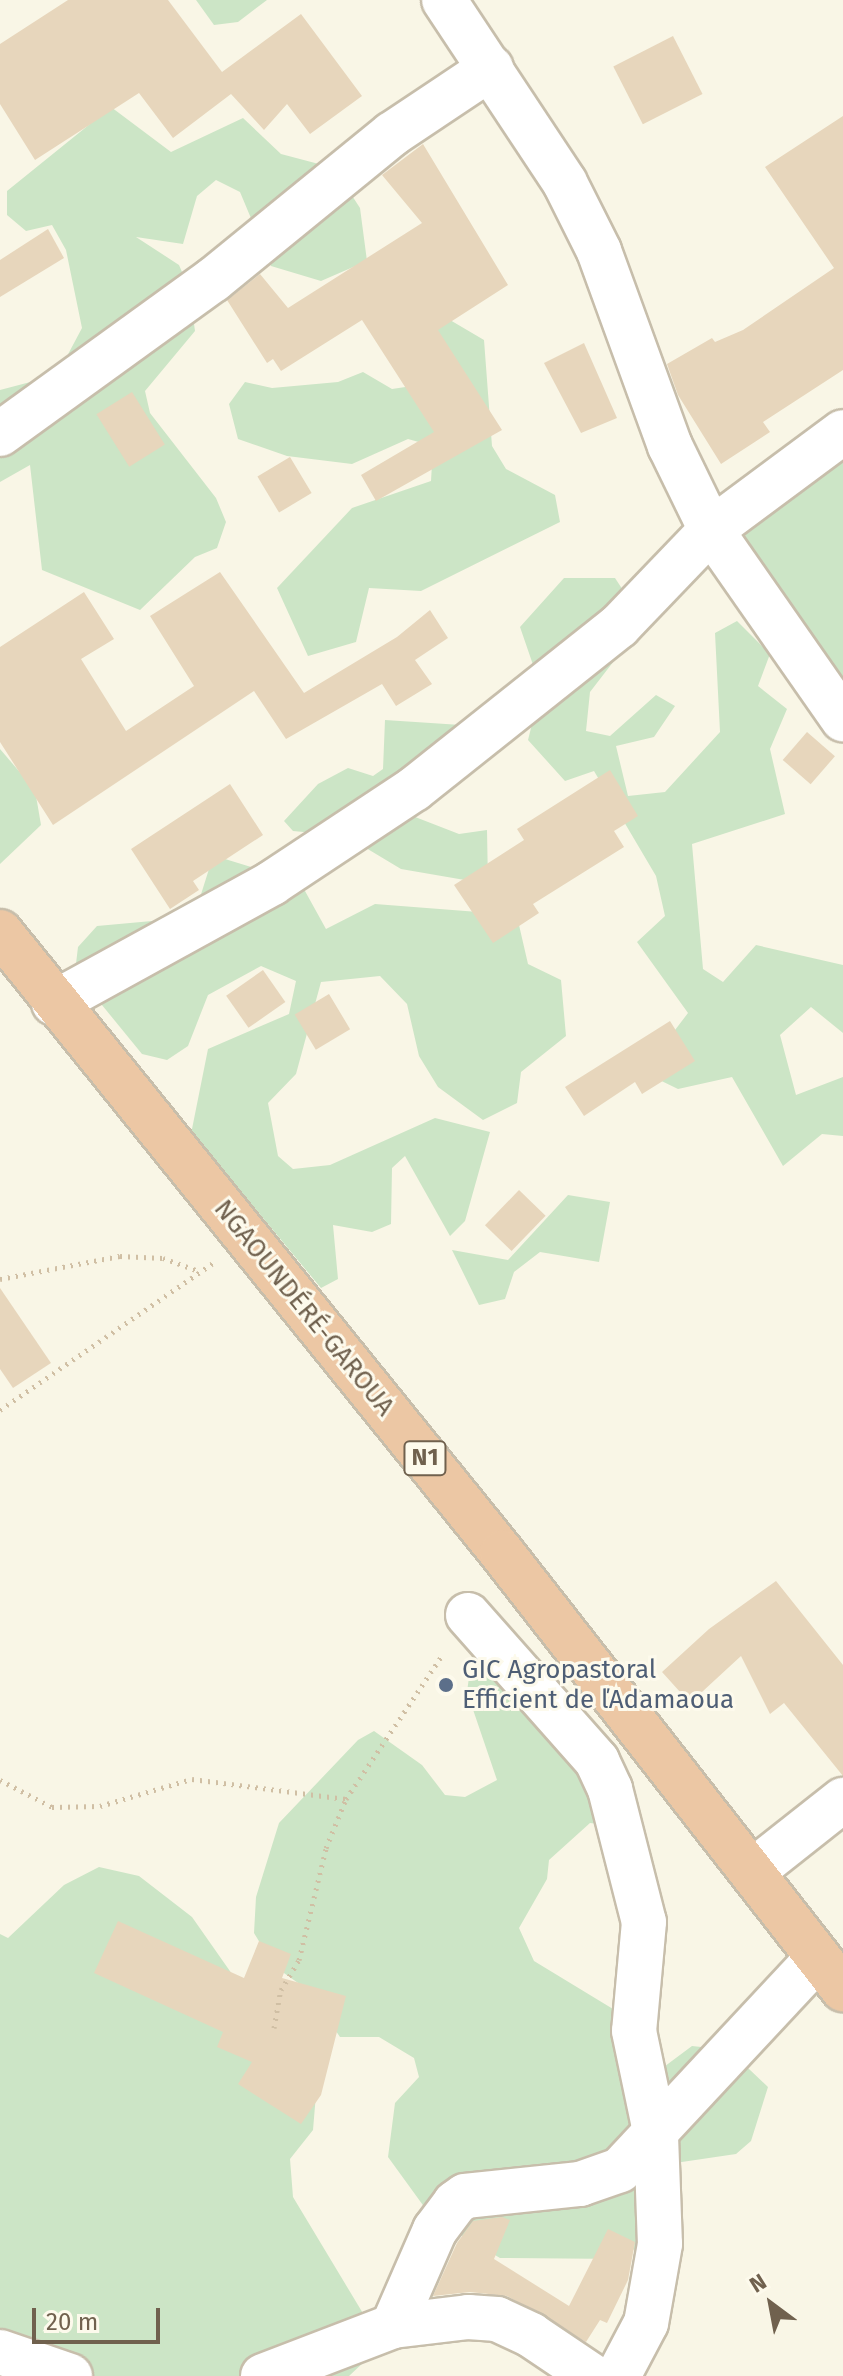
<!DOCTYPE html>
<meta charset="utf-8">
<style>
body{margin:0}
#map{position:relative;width:843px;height:2376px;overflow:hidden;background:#f9f6e6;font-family:"Fira Sans",sans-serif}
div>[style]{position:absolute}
.green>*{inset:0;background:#cce5c6}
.building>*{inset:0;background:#e7d6bc;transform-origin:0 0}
.path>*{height:5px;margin-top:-2.5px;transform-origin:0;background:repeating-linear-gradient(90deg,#d0bfa4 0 2px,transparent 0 8px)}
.roads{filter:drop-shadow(2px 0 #c7beab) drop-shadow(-2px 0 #c7beab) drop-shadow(0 2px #c7beab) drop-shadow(0 -2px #c7beab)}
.street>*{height:44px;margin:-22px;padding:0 22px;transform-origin:22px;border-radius:22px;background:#fff}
.highway>*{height:44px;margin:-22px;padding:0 22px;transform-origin:22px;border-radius:22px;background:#ecc7a4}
.dots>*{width:22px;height:22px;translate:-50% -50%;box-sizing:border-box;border:4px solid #fdfaec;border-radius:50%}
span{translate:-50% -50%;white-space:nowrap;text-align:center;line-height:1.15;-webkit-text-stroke:6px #fdfaec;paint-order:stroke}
.shield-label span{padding:2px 6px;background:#fdfaec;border:2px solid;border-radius:6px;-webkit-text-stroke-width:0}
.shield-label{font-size:24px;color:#70614e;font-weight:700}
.street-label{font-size:26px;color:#70614e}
.service-label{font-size:26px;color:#4e5e75}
.left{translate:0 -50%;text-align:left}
.north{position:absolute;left:731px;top:2264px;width:80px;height:80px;-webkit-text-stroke:6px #fdfaec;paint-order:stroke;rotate:328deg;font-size:22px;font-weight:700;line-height:32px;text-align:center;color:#70614e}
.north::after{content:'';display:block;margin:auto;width:28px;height:36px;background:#70614e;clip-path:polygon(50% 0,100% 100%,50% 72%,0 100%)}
.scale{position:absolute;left:32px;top:2308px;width:128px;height:36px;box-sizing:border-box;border:4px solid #70614e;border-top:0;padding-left:10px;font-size:24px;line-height:28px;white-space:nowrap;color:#70614e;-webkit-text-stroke:6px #fdfaec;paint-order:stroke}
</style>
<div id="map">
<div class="green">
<div style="clip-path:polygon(196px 0,267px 0,238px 22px,214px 25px)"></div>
<div style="clip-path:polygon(111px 107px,171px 152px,243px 118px,281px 154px,334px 168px,360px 208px,367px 261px,321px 281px,271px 266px,240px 192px,216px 180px,197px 196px,183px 244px,136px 237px,179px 265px,189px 288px,195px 331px,145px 391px,150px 413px,216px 498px,226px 522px,217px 548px,195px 557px,140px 610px,42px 570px,30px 465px,0 482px,0 390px,57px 375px,82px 328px,66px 250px,52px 225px,26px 231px,7px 215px,7px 191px)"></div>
<div style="clip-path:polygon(416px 300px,484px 340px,492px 446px,506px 469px,555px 495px,560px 522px,421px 591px,369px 588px,356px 642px,308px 656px,277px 588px,352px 508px,431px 481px,433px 446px,408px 439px,352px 464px,287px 456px,238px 439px,229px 404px,245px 382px,272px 388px,338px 382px,363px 372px,392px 389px,419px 385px)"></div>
<div style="clip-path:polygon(843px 416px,843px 712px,696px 540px)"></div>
<div style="clip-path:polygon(564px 578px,615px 578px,644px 622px,590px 692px,586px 731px,610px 736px,656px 695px,675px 706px,654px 737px,616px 746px,628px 796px,665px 792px,720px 732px,715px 633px,737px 621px,770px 654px,758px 686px,787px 709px,770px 749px,785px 814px,692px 844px,703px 969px,723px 982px,756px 945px,843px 965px,843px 1033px,811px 1007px,780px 1035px,796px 1095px,843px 1077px,843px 1136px,822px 1134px,783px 1166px,732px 1077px,678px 1089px,643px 1072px,688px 1013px,637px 942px,665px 916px,656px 876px,594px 771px,565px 781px,528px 740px,541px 688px,520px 627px)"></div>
<div style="clip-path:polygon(385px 720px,461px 725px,410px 815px,459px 834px,487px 830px,488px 884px,401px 869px,346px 836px,293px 831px,284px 821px,318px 784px,348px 768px,373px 776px,383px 769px)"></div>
<div style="clip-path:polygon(0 749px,35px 790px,41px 825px,0 864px)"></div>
<div style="clip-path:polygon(225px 859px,300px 882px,326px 929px,375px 904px,504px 914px,519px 925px,528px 964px,561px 980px,566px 1036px,521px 1072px,517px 1103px,483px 1120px,438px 1087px,419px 1056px,407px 1004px,380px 976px,321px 982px,296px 1074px,268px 1103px,278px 1156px,293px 1169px,330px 1165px,435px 1118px,490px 1132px,465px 1221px,450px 1236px,405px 1156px,392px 1168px,391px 1224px,372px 1232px,333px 1225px,338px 1279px,321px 1288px,253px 1206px,208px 1170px,190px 1139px,208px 1049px,289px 1014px,296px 981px,261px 966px,208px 995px,188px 1046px,167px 1060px,142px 1054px,75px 972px,78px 947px,97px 926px,174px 919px,197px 907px,209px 869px)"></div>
<div style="clip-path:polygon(568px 1195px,610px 1202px,599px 1262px,540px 1252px,514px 1272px,505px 1299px,479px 1305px,452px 1250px,508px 1260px)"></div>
<div style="clip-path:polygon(490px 1651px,519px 1672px,616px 1826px,590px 1823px,549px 1860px,547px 1879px,519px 1928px,534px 1961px,613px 2009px,641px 2084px,692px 2046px,729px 2050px,768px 2087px,751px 2141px,736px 2154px,675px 2163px,652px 2192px,637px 2247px,621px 2259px,500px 2258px,433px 2219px,388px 2157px,395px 2103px,419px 2077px,414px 2058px,379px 2037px,340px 2037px,308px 1990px,274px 1966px,254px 1933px,256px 1897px,279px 1823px,358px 1740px,374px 1731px,422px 1765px,445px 1795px,465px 1797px,497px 1780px,467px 1692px,472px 1655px)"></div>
<div style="clip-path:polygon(99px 1867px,139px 1876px,192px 1917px,316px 2094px,313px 2130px,290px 2159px,293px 2197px,370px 2325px,365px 2361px,349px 2376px,0 2376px,0 1934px,8px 1938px,64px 1885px)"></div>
</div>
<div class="building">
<div style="clip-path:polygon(68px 0,168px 0,222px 72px,301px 14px,362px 96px,310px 134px,287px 104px,264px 130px,231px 94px,173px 138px,139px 93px,35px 160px,0 104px,0 44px)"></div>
<div style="left:673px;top:36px;width:65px;height:67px;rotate:63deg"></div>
<div style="clip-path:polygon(843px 116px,843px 370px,763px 422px,770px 432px,721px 464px,678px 395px,667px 364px,712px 338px,715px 342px,743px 330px,834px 268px,765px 167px)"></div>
<div style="clip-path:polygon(423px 144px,508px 285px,438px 330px,502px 430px,376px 501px,361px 475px,434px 432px,362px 320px,281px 371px,273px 359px,267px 363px,227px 300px,260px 274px,288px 308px,422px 223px,382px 175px)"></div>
<div style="clip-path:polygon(48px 229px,64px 258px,0 297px,0 260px)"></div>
<div style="clip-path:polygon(584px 343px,617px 418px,581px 433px,544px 363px)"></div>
<div style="left:132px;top:392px;width:62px;height:42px;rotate:58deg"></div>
<div style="left:290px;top:457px;width:42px;height:38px;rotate:59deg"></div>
<div style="clip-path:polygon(220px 572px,304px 693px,397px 637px,430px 610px,448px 638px,415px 660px,432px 684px,396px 706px,382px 684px,286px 739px,254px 691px,53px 825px,0 742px,0 647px,84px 592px,114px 639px,81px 659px,126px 731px,194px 686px,150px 616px)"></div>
<div style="left:807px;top:732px;width:37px;height:37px;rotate:41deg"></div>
<div style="clip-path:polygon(610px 770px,638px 816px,614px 831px,624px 847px,533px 904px,539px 913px,493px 943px,454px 885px,524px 840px,517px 829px)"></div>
<div style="clip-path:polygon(230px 784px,263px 835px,193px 881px,199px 890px,170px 909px,131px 849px)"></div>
<div style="left:263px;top:970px;width:39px;height:45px;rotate:55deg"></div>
<div style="left:329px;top:994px;width:41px;height:40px;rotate:59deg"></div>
<div style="clip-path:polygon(670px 1021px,695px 1061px,642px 1094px,635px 1082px,584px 1116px,565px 1087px)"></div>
<div style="left:519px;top:1190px;width:37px;height:49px;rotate:44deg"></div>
<div style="clip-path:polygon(0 1288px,51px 1363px,13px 1388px,0 1369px)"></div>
<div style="clip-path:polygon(776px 1581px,843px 1665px,843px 1776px,784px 1703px,770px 1714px,741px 1656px,690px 1703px,662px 1672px,709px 1629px)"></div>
<div style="clip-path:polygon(118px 1921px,244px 1978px,259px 1941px,291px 1954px,282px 1978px,346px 1996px,321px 2095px,301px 2124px,238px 2084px,252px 2062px,217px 2047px,223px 2032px,94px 1973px)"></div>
<div style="clip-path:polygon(502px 2217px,510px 2220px,494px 2259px,569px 2306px,608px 2229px,635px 2242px,628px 2280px,607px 2323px,600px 2320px,586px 2342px,507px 2296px,470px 2292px,433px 2296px,457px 2243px,473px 2221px)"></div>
</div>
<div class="path">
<div style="left:0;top:1279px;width:122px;rotate:-10.9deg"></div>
<div style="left:120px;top:1256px;width:43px;rotate:2.7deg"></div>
<div style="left:163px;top:1258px;width:37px;rotate:20deg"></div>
<div style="left:0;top:1410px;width:259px;rotate:-34.6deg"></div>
<div style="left:0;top:1780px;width:59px;rotate:27.4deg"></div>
<div style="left:52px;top:1807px;width:48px;rotate:-1.2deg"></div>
<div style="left:100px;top:1806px;width:96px;rotate:-16.4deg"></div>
<div style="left:192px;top:1779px;width:155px;rotate:7.4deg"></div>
<div style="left:346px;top:1799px;width:174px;rotate:-56.2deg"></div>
<div style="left:274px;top:2028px;width:39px;rotate:-80deg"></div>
<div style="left:281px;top:1990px;width:35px;rotate:-59deg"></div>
<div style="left:299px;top:1960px;width:115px;rotate:-76.4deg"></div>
<div style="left:326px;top:1848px;width:53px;rotate:-67.8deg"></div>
</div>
<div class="roads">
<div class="street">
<div style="left:444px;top:0;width:219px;rotate:56.5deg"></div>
<div style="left:565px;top:183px;width:76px;rotate:63.4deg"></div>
<div style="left:599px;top:251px;width:208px;rotate:70deg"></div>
<div style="left:670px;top:446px;width:93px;rotate:64deg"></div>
<div style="left:711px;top:530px;width:231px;rotate:55.1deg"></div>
<div style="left:0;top:434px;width:263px;rotate:-35.9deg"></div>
<div style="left:213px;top:280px;width:231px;rotate:-39.2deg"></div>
<div style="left:392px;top:134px;width:119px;rotate:-33.7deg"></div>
<div style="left:54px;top:1003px;width:249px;rotate:-28.8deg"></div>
<div style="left:272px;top:883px;width:170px;rotate:-33.5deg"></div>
<div style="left:414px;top:789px;width:262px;rotate:-38.5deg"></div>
<div style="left:619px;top:626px;width:133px;rotate:-46.2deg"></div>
<div style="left:711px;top:530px;width:164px;rotate:-36.6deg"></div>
<div style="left:468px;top:1615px;width:195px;rotate:48.5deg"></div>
<div style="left:597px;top:1761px;width:31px;rotate:65deg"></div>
<div style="left:610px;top:1789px;width:137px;rotate:75.7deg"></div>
<div style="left:644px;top:1922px;width:109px;rotate:95.2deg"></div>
<div style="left:634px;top:2031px;width:107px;rotate:78.2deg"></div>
<div style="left:656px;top:2136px;width:108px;rotate:87.9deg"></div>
<div style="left:660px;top:2244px;width:80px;rotate:100deg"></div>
<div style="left:646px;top:2323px;width:60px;rotate:117.8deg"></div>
<div style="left:753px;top:1871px;width:115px;rotate:-38.3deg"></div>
<div style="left:393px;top:2326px;width:105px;rotate:-66.4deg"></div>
<div style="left:435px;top:2230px;width:34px;rotate:-53deg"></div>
<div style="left:455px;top:2203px;width:12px;rotate:-35deg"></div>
<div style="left:465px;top:2196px;width:116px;rotate:-6deg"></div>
<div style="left:580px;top:2184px;width:42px;rotate:-19.3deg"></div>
<div style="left:620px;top:2170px;width:290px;rotate:-47deg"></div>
<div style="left:0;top:2352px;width:74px;rotate:18.9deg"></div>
<div style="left:263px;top:2376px;width:139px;rotate:-21deg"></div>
<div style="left:393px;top:2326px;width:76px;rotate:-6.8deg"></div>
<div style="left:468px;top:2317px;width:29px;rotate:4deg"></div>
<div style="left:497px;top:2319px;width:38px;rotate:25deg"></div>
<div style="left:531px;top:2335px;width:73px;rotate:33.9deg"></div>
</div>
<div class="highway">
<div style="left:0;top:932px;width:799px;rotate:51.05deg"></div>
<div style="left:502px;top:1553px;width:554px;rotate:51.97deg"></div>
</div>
</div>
<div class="dots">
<div style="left:446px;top:1685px;background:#5c6f8a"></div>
</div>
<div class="shield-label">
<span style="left:425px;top:1458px">N1</span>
</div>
<div class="street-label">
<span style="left:304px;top:1308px;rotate:51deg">NGAOUNDÉRÉ-GAROUA</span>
</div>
<div class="service-label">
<span class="left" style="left:462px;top:1685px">GIC Agropastoral<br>Efficient de ľAdamaoua</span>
</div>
<div class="north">N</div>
<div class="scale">20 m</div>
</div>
